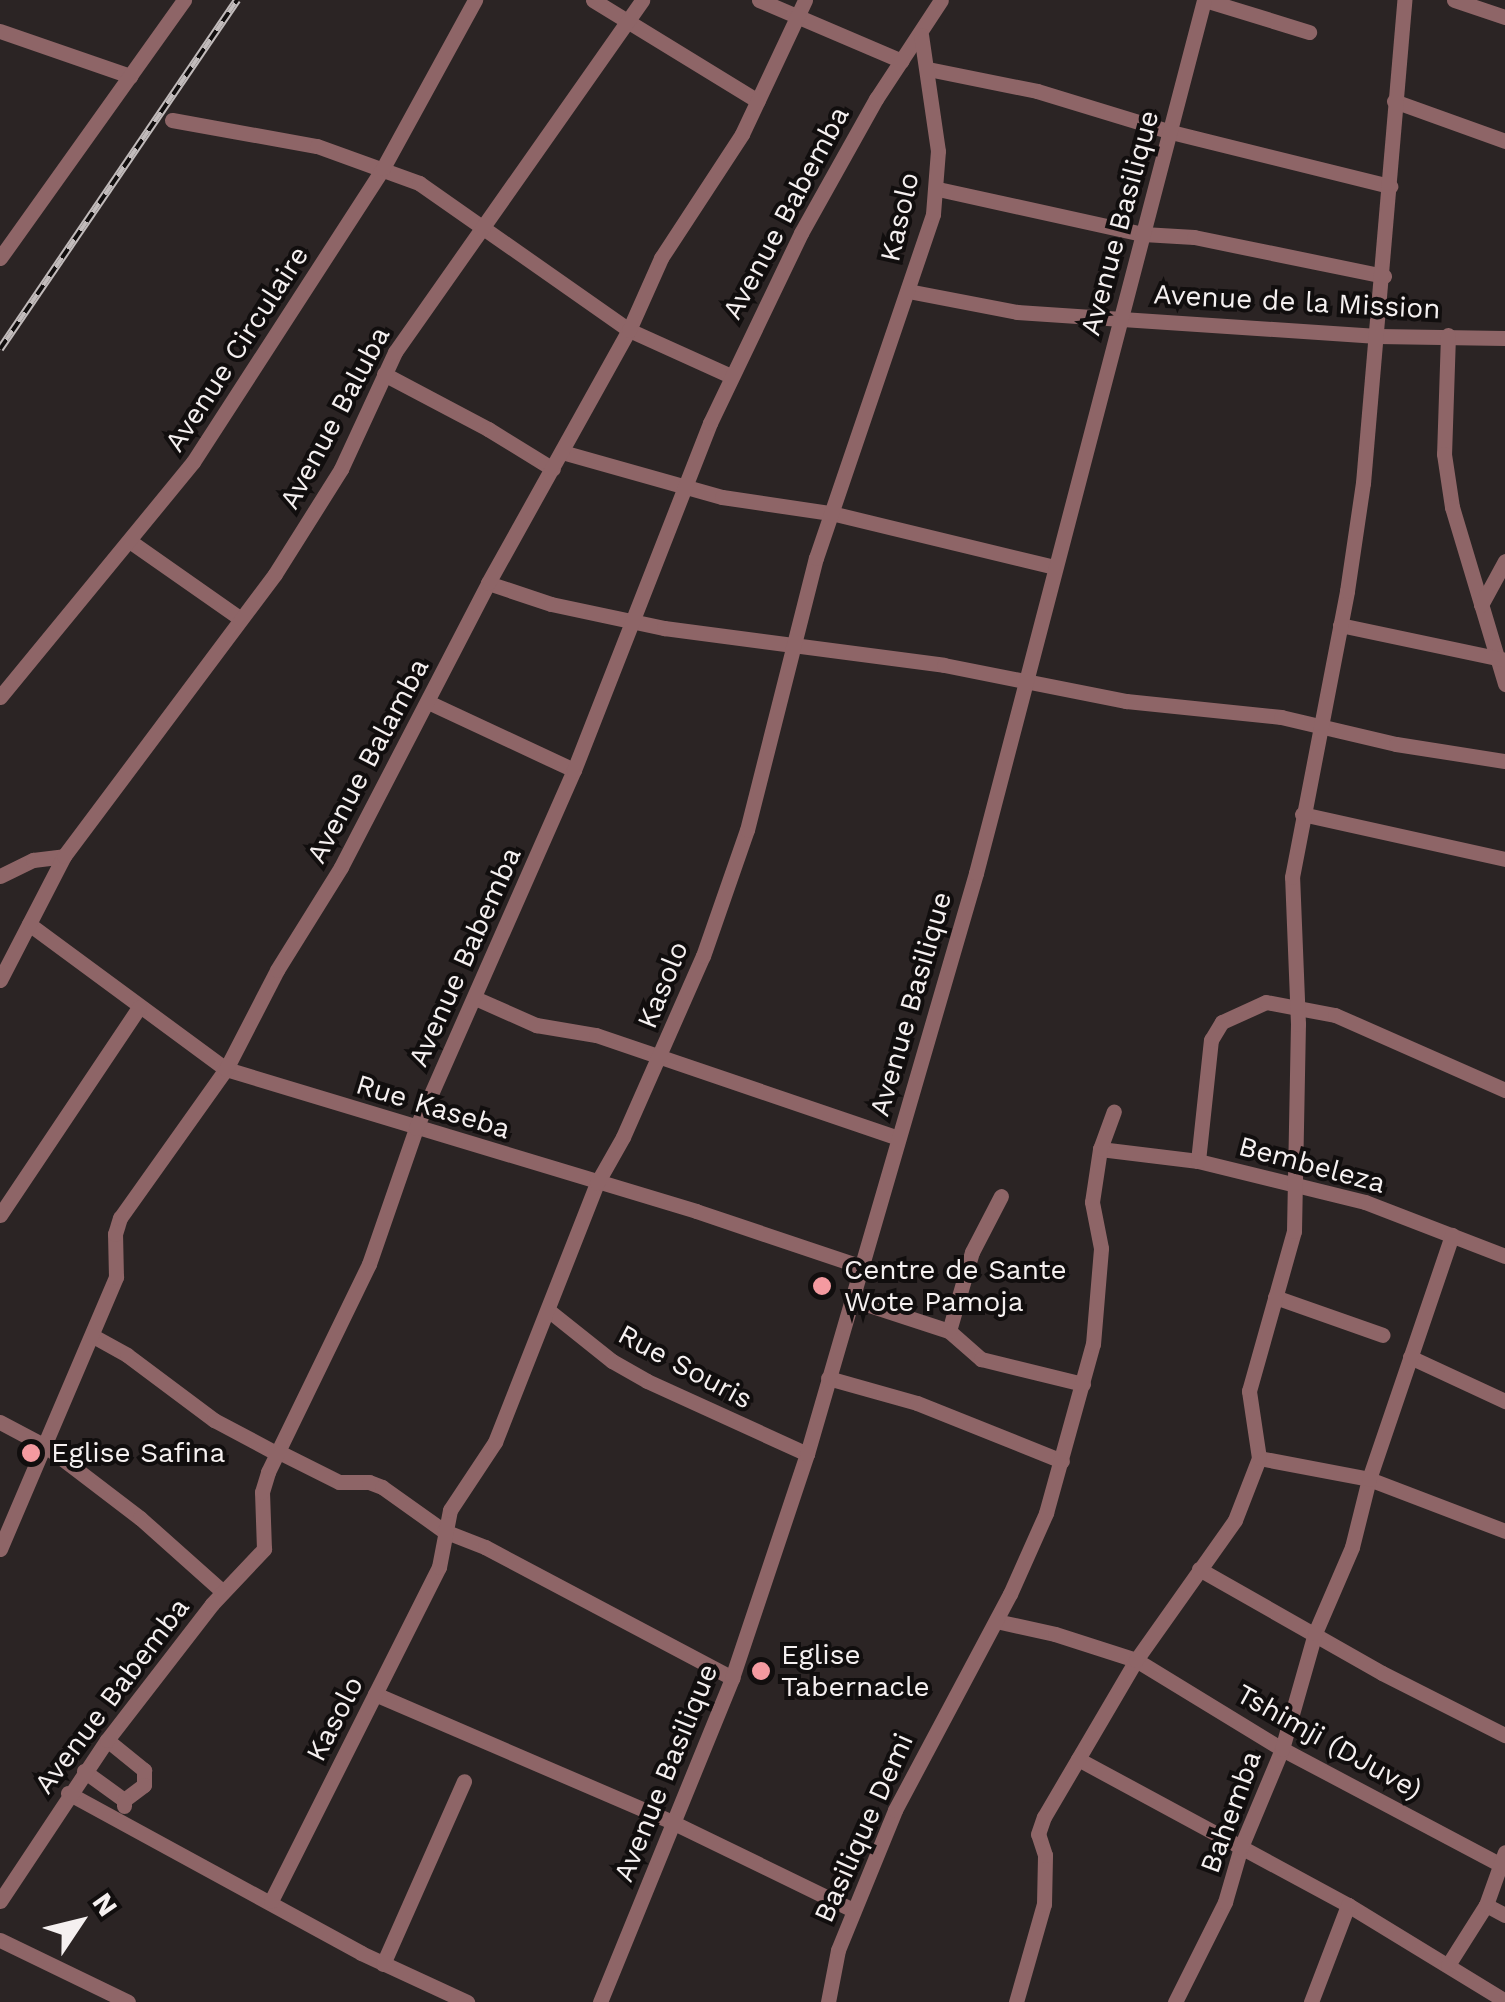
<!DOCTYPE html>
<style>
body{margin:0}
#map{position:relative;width:1505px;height:2002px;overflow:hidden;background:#2b2424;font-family:"Work Sans",sans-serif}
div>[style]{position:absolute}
.street>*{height:15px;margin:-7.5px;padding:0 7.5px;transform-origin:7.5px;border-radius:7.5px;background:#8e6567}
.rail>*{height:8px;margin-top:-4px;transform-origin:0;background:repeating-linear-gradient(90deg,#110e0e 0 11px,#c1bbbb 0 22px);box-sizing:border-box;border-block:2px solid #c1bbbb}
.dots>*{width:28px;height:28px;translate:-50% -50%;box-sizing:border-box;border:5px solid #110e0e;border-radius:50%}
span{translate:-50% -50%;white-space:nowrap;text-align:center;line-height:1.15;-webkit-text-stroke:8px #110e0e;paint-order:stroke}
.street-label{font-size:28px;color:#f5f0f0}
.poi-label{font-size:28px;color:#f5f0f0}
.left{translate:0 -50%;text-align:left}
.north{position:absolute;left:30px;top:1872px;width:100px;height:100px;-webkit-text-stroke:8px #110e0e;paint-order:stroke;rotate:55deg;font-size:28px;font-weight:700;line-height:40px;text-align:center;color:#f5f0f0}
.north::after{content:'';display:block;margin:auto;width:35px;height:45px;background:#f5f0f0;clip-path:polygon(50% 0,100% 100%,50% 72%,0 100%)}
</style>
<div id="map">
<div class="street">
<div style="left:593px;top:0;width:193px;rotate:31.5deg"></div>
<div style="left:759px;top:0;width:155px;rotate:23.1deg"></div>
<div style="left:1205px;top:0;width:109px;rotate:17.1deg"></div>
<div style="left:1454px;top:0;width:54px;rotate:18.4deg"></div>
<div style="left:0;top:31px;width:138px;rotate:19.1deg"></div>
<div style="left:928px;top:69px;width:111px;rotate:11.4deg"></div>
<div style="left:1037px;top:91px;width:140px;rotate:17deg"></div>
<div style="left:1171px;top:132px;width:226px;rotate:13.9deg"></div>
<div style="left:1394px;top:101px;width:118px;rotate:19.8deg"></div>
<div style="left:172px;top:120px;width:147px;rotate:10.2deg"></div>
<div style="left:317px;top:146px;width:109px;rotate:19.9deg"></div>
<div style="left:419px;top:183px;width:256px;rotate:35deg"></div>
<div style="left:629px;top:330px;width:112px;rotate:24.3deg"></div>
<div style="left:938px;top:189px;width:210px;rotate:12.4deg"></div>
<div style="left:1143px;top:234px;width:51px;rotate:3.4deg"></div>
<div style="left:1194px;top:237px;width:194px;rotate:11.6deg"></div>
<div style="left:0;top:258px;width:317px;rotate:-54.5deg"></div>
<div style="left:908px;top:291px;width:111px;rotate:10.9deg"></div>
<div style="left:1017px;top:312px;width:361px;rotate:3.8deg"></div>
<div style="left:1377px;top:336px;width:128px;rotate:0.9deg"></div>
<div style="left:1448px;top:335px;width:119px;rotate:91.9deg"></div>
<div style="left:1444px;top:454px;width:54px;rotate:81.4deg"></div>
<div style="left:1452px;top:507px;width:185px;rotate:73.3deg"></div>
<div style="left:384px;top:374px;width:118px;rotate:27.9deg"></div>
<div style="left:488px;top:429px;width:76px;rotate:31.6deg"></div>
<div style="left:562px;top:452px;width:166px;rotate:15.7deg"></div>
<div style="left:722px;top:497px;width:110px;rotate:8.4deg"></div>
<div style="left:831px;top:513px;width:230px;rotate:13.6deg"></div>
<div style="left:131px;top:542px;width:134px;rotate:35deg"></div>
<div style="left:488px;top:583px;width:66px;rotate:18.4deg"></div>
<div style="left:551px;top:604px;width:116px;rotate:12deg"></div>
<div style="left:664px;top:628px;width:282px;rotate:7.5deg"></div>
<div style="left:944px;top:665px;width:186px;rotate:11.2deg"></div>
<div style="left:1126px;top:701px;width:156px;rotate:5.9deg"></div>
<div style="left:1281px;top:717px;width:118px;rotate:13.2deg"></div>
<div style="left:1396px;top:744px;width:110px;rotate:8.9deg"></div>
<div style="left:1481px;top:605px;width:50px;rotate:-61.4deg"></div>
<div style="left:1340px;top:625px;width:166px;rotate:11.9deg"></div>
<div style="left:0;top:697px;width:304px;rotate:-50.6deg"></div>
<div style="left:193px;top:462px;width:350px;rotate:-57.1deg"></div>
<div style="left:383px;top:168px;width:192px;rotate:-61.3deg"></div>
<div style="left:428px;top:702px;width:161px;rotate:25deg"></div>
<div style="left:1302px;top:814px;width:208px;rotate:12.5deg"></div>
<div style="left:0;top:876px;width:37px;rotate:-26deg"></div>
<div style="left:33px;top:860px;width:31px;rotate:-7deg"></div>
<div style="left:29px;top:924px;width:245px;rotate:36.4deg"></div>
<div style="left:226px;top:1069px;width:491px;rotate:16.8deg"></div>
<div style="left:696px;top:1211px;width:172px;rotate:18.6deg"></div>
<div style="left:0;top:980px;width:140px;rotate:-62.7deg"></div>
<div style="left:64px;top:856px;width:352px;rotate:-53.2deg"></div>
<div style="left:275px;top:574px;width:124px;rotate:-57.8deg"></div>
<div style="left:341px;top:469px;width:129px;rotate:-65.2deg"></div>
<div style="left:395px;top:352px;width:430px;rotate:-54.9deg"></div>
<div style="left:475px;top:998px;width:67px;rotate:23.9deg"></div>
<div style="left:536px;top:1025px;width:61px;rotate:9.5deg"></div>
<div style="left:596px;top:1035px;width:319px;rotate:18.8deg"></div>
<div style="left:1100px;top:1149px;width:99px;rotate:7deg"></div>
<div style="left:1198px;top:1161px;width:172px;rotate:13.8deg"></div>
<div style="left:1365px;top:1202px;width:150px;rotate:21.1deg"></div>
<div style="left:1198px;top:1161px;width:122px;rotate:-83.9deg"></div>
<div style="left:1211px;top:1040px;width:21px;rotate:-59deg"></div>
<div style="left:1222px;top:1022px;width:48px;rotate:-24.4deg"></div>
<div style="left:1266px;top:1002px;width:70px;rotate:10.7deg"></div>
<div style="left:1335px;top:1015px;width:186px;rotate:23.8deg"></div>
<div style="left:0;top:1215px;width:250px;rotate:-56.2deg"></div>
<div style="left:1275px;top:1297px;width:114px;rotate:19.4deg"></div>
<div style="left:851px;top:1299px;width:103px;rotate:18.1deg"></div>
<div style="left:949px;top:1331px;width:43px;rotate:41.2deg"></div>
<div style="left:981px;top:1359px;width:105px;rotate:13.8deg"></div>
<div style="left:548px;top:1310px;width:82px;rotate:38.6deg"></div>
<div style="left:612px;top:1361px;width:40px;rotate:29.7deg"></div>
<div style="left:647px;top:1381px;width:176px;rotate:24.5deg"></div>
<div style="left:949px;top:1331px;width:82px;rotate:-73.8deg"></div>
<div style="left:972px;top:1252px;width:63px;rotate:-62.6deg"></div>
<div style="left:93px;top:1336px;width:39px;rotate:29deg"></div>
<div style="left:127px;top:1355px;width:109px;rotate:36.8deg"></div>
<div style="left:214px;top:1420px;width:72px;rotate:28deg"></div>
<div style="left:1410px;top:1357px;width:105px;rotate:24.9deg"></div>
<div style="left:828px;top:1378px;width:92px;rotate:15.7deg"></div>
<div style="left:917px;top:1403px;width:156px;rotate:21.8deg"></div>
<div style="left:0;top:1422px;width:53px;rotate:28deg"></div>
<div style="left:47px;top:1447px;width:117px;rotate:37.4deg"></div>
<div style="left:140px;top:1518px;width:111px;rotate:41.7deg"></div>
<div style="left:279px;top:1452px;width:67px;rotate:26.6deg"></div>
<div style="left:339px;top:1482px;width:30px"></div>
<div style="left:369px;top:1482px;width:14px;rotate:21deg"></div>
<div style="left:382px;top:1487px;width:76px;rotate:35.4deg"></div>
<div style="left:444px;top:1531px;width:44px;rotate:21.3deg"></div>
<div style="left:485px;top:1547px;width:280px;rotate:27.9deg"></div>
<div style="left:1259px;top:1458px;width:112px;rotate:10.8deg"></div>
<div style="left:1369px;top:1479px;width:146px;rotate:20.9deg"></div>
<div style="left:0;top:1549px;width:296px;rotate:-66.9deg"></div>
<div style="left:116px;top:1277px;width:43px;rotate:-91.3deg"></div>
<div style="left:115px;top:1234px;width:17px;rotate:-73deg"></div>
<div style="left:120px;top:1218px;width:183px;rotate:-54.6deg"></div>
<div style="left:226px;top:1069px;width:111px;rotate:-62.7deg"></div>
<div style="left:277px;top:970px;width:121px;rotate:-58.1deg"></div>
<div style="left:341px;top:867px;width:320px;rotate:-62.6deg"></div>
<div style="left:488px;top:583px;width:290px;rotate:-60.9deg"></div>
<div style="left:629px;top:330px;width:79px;rotate:-66deg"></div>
<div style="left:661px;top:258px;width:148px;rotate:-56.8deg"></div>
<div style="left:742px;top:134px;width:148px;rotate:-64.8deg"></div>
<div style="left:1199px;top:1569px;width:210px;rotate:29.6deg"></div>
<div style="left:1382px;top:1673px;width:138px;rotate:26.8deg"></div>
<div style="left:996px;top:1621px;width:60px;rotate:12.4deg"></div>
<div style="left:1055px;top:1634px;width:85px;rotate:17.8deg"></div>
<div style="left:1136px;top:1660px;width:171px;rotate:31.4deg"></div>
<div style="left:1282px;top:1749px;width:246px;rotate:27.9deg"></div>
<div style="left:375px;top:1694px;width:326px;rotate:23.3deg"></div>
<div style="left:674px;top:1823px;width:199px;rotate:25.9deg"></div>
<div style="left:107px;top:1740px;width:48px;rotate:39deg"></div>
<div style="left:144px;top:1770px;width:15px;rotate:90deg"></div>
<div style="left:144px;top:1785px;width:25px;rotate:143deg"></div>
<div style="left:1078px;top:1759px;width:307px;rotate:28.4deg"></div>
<div style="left:1348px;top:1905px;width:184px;rotate:31.4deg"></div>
<div style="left:84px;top:1771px;width:49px;rotate:35.9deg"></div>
<div style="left:124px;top:1800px;width:6px;rotate:90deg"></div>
<div style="left:68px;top:1793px;width:334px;rotate:28.6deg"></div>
<div style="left:361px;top:1953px;width:117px;rotate:24.8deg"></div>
<div style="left:0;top:1901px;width:193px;rotate:-56.4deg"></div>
<div style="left:107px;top:1740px;width:172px;rotate:-52.3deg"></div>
<div style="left:212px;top:1604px;width:76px;rotate:-46.6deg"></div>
<div style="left:264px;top:1549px;width:57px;rotate:-92deg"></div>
<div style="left:262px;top:1492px;width:21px;rotate:-73deg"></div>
<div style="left:268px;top:1472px;width:231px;rotate:-64.1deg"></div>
<div style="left:369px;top:1264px;width:144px;rotate:-70.9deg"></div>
<div style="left:416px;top:1128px;width:391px;rotate:-66.2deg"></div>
<div style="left:574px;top:770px;width:373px;rotate:-68.6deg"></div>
<div style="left:710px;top:423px;width:211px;rotate:-64.4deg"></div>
<div style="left:801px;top:233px;width:154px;rotate:-60.8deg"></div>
<div style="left:876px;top:99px;width:118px;rotate:-56.7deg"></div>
<div style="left:271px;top:1901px;width:374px;rotate:-63.3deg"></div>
<div style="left:439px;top:1567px;width:58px;rotate:-79.1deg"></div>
<div style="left:450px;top:1510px;width:82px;rotate:-56.5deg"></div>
<div style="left:495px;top:1442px;width:278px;rotate:-68.5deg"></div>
<div style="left:597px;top:1183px;width:53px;rotate:-60.5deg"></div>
<div style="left:623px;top:1137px;width:198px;rotate:-66.2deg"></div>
<div style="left:703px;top:956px;width:133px;rotate:-70.8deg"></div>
<div style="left:747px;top:830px;width:281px;rotate:-75.8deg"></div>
<div style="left:816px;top:558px;width:363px;rotate:-71.2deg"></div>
<div style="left:933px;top:214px;width:63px;rotate:-85.5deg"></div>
<div style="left:938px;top:151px;width:117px;rotate:-98.3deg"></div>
<div style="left:1486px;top:1905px;width:21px;rotate:28deg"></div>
<div style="left:0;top:1940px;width:142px;rotate:25.8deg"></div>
<div style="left:383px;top:1964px;width:200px;rotate:-66.1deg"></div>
<div style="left:1448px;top:1965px;width:71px;rotate:-57.7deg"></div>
<div style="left:1486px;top:1905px;width:56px;rotate:-70.3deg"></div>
<div style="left:600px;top:2002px;width:350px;rotate:-67.8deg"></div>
<div style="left:732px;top:1678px;width:236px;rotate:-71.5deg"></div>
<div style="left:807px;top:1454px;width:605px;rotate:-73.78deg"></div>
<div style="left:976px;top:873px;width:902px;rotate:-75.36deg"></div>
<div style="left:828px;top:2002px;width:53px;rotate:-79.1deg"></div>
<div style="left:838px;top:1950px;width:151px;rotate:-67.8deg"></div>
<div style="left:895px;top:1810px;width:245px;rotate:-62deg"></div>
<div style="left:1010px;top:1594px;width:89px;rotate:-66deg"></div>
<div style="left:1046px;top:1513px;width:175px;rotate:-74.5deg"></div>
<div style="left:1093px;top:1344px;width:96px;rotate:-85.2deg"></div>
<div style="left:1101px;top:1248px;width:47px;rotate:-101.1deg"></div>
<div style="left:1092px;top:1202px;width:54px;rotate:-81.4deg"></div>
<div style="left:1100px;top:1149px;width:40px;rotate:-69.8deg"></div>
<div style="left:1016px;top:2002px;width:102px;rotate:-74.1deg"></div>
<div style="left:1044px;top:1904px;width:49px;rotate:-88.8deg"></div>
<div style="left:1045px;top:1855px;width:22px;rotate:-108deg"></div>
<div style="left:1038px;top:1834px;width:18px;rotate:-71deg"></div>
<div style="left:1044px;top:1817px;width:182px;rotate:-59.6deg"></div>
<div style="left:1136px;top:1660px;width:171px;rotate:-54.7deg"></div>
<div style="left:1235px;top:1520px;width:66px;rotate:-68.8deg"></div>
<div style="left:1259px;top:1458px;width:68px;rotate:-98.5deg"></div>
<div style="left:1249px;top:1391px;width:166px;rotate:-74.3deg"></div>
<div style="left:1294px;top:1231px;width:207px;rotate:-88.9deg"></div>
<div style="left:1298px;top:1024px;width:147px;rotate:-92.3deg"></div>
<div style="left:1292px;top:877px;width:291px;rotate:-79.1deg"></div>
<div style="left:1347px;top:591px;width:109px;rotate:-81.6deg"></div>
<div style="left:1363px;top:483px;width:485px;rotate:-85.1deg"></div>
<div style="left:1175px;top:2002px;width:112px;rotate:-63.4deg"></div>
<div style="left:1225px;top:1902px;width:57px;rotate:-73.8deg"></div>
<div style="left:1241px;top:1847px;width:106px;rotate:-67.3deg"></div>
<div style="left:1282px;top:1749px;width:121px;rotate:-74.1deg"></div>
<div style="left:1315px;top:1633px;width:94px;rotate:-66.7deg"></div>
<div style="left:1352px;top:1547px;width:70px;rotate:-76deg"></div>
<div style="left:1369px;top:1479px;width:258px;rotate:-71.2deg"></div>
<div style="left:1311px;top:2002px;width:104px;rotate:-69.1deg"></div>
</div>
<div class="rail">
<div style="left:0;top:349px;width:422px;rotate:-55.8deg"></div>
</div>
<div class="dots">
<div style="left:822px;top:1286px;background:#f49aa0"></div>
<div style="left:31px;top:1453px;background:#f49aa0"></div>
<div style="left:761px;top:1671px;background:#f49aa0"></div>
</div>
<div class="street-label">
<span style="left:786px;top:213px;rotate:-62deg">Avenue Babemba</span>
<span style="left:900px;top:217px;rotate:-77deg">Kasolo</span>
<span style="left:1120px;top:223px;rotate:-75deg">Avenue Basilique</span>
<span style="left:1297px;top:302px;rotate:3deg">Avenue de la Mission</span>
<span style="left:237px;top:349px;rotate:-57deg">Avenue Circulaire</span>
<span style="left:335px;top:418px;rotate:-62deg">Avenue Baluba</span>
<span style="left:368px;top:761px;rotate:-62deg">Avenue Balamba</span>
<span style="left:465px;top:957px;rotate:-66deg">Avenue Babemba</span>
<span style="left:663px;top:985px;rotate:-68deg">Kasolo</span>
<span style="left:911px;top:1004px;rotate:-74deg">Avenue Basilique</span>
<span style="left:433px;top:1107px;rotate:17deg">Rue Kaseba</span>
<span style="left:1312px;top:1165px;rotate:15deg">Bembeleza</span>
<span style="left:685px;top:1367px;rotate:28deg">Rue Souris</span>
<span style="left:112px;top:1696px;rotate:-53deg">Avenue Babemba</span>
<span style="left:335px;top:1719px;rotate:-63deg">Kasolo</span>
<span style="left:1329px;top:1742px;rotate:29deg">Tshimji (DJuve)</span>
<span style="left:666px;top:1773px;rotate:-68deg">Avenue Basilique</span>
<span style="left:1231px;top:1812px;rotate:-70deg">Bahemba</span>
<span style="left:864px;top:1828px;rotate:-66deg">Basilique Demi</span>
</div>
<div class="poi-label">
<span class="left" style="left:844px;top:1286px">Centre de Sante<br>Wote Pamoja</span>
<span class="left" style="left:51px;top:1453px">Eglise Safina</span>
<span class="left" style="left:781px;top:1671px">Eglise<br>Tabernacle</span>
</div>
<div class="north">N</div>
</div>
